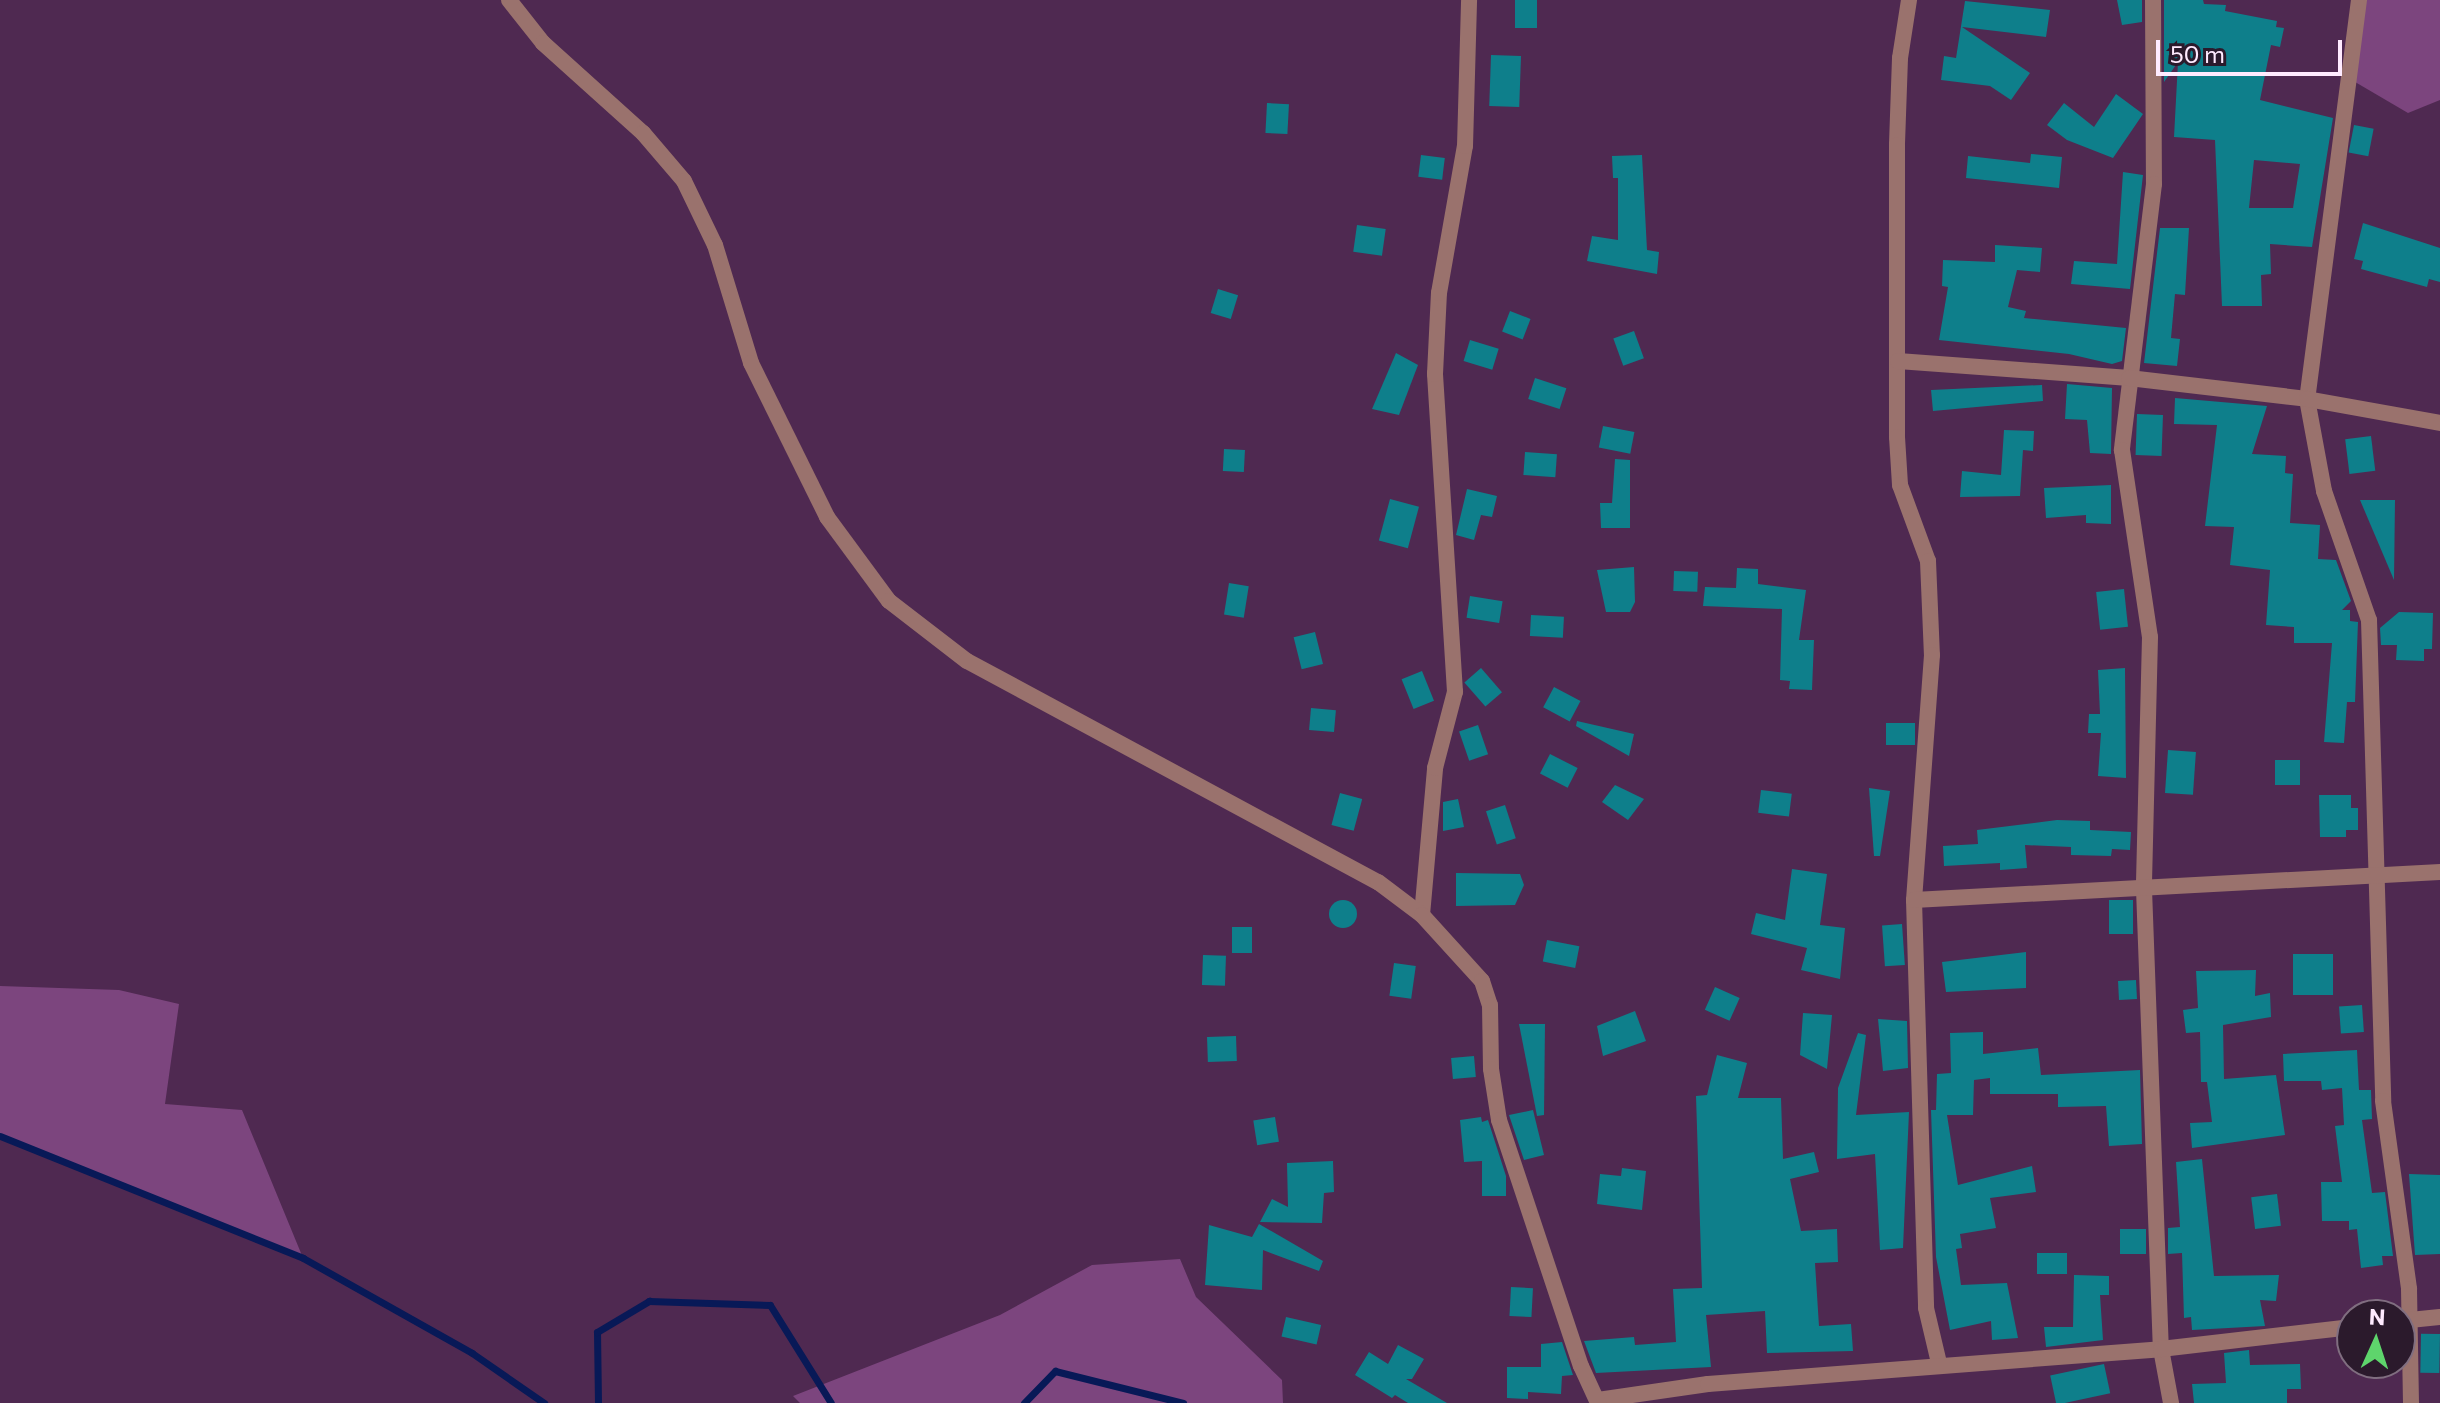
<!DOCTYPE html>
<style>
body{margin:0}
#map{position:relative;width:2440px;height:1403px;overflow:hidden;background:#4f2951;font-family:Commissioner,sans-serif}
div>[style]{position:absolute}
.green>*{inset:0;background:#7c457e}
.stream>*{height:7px;margin:-3.5px;padding:0 3.5px;transform-origin:3.5px;border-radius:3.5px;background:#081957}
.building>*{inset:0;background:#0e7f8b;transform-origin:0 0}
.round{border-radius:50%}
.minor>*{height:16px;margin:-8px;padding:0 8px;transform-origin:8px;border-radius:8px;background:#9a726d}
.tertiary>*{height:16px;margin:-8px;padding:0 8px;transform-origin:8px;border-radius:8px;background:#9a726d}
span{translate:-50% -50%;white-space:nowrap;text-align:center;line-height:1.15;-webkit-text-stroke:8px #2b1a2c;paint-order:stroke}
.north{position:absolute;left:2336px;top:1299px;width:80px;height:80px;box-sizing:border-box;background:#2b1a2c;border:2px solid #806e80;border-radius:50%;rotate:3deg;font-size:22px;font-weight:700;line-height:32px;text-align:center;color:#ffebff}
.north::after{content:'';display:block;margin:auto;width:28px;height:36px;background:#5ed56c;clip-path:polygon(50% 0,100% 100%,50% 72%,0 100%)}
.scale{position:absolute;left:2156px;top:40px;width:186px;height:36px;box-sizing:border-box;border:4px solid #ffebff;border-top:0;padding-left:10px;font-size:24px;line-height:28px;white-space:nowrap;color:#ffebff;-webkit-text-stroke:6px #2b1a2c;paint-order:stroke}
</style>
<div id="map">
<div class="green">
<div style="clip-path:polygon(2359px 0,2440px 0,2440px 100px,2408px 113px,2350px 79px)"></div>
<div style="clip-path:polygon(0 986px,119px 990px,179px 1004px,165px 1104px,242px 1110px,303px 1258px,0 1136px)"></div>
<div style="clip-path:polygon(1180px 1259px,1196px 1297px,1282px 1380px,1283px 1403px,800px 1403px,793px 1396px,1000px 1315px,1092px 1265px)"></div>
</div>
<div class="stream">
<div style="left:0;top:1136px;width:327px;rotate:21.9deg"></div>
<div style="left:303px;top:1258px;width:194px;rotate:29.3deg"></div>
<div style="left:472px;top:1353px;width:88px;rotate:34.8deg"></div>
<div style="left:598px;top:1403px;width:71px;rotate:-90.8deg"></div>
<div style="left:597px;top:1332px;width:61px;rotate:-30.8deg"></div>
<div style="left:649px;top:1301px;width:121px;rotate:1.9deg"></div>
<div style="left:770px;top:1305px;width:115px;rotate:58.1deg"></div>
<div style="left:1024px;top:1403px;width:45px;rotate:-45.9deg"></div>
<div style="left:1055px;top:1371px;width:132px;rotate:14deg"></div>
</div>
<div class="building">
<div style="left:1515px;top:0;width:22px;height:28px"></div>
<div style="clip-path:polygon(2117px 0,2142px 0,2142px 22px,2122px 25px)"></div>
<div style="clip-path:polygon(evenodd,2164px 0,2203px 0,2204px 4px,2226px 5px,2225px 11px,2277px 21px,2276px 27px,2284px 28px,2280px 47px,2271px 45px,2260px 100px,2333px 118px,2312px 247px,2270px 244px,2271px 274px,2261px 275px,2262px 306px,2222px 306px,2215px 140px,2174px 137px,2178px 62px,2164px 82px,2164px 0,2254px 160px,2300px 164px,2293px 208px,2249px 208px,2254px 160px)"></div>
<div style="clip-path:polygon(1965px 1px,2050px 10px,2046px 37px,1962px 27px,2030px 73px,2011px 100px,1990px 86px,1941px 80px,1944px 56px,1956px 58px)"></div>
<div style="left:1521px;top:56px;width:51px;height:30px;rotate:92deg"></div>
<div style="clip-path:polygon(2116px 94px,2143px 114px,2113px 158px,2067px 140px,2047px 125px,2064px 103px,2094px 127px)"></div>
<div style="left:1267px;top:103px;width:22px;height:30px;rotate:3deg"></div>
<div style="left:2354px;top:125px;width:20px;height:28px;rotate:11deg"></div>
<div style="clip-path:polygon(2031px 154px,2062px 157px,2059px 188px,1966px 178px,1968px 156px,2030px 163px)"></div>
<div style="left:1421px;top:155px;width:24px;height:22px;rotate:7deg"></div>
<div style="clip-path:polygon(1642px 155px,1647px 250px,1659px 252px,1657px 274px,1587px 261px,1592px 236px,1618px 240px,1618px 178px,1613px 178px,1612px 156px)"></div>
<div style="clip-path:polygon(2123px 172px,2143px 175px,2130px 289px,2071px 284px,2074px 261px,2117px 264px)"></div>
<div style="clip-path:polygon(2363px 223px,2440px 248px,2440px 282px,2429px 279px,2427px 287px,2361px 269px,2363px 261px,2354px 259px)"></div>
<div style="left:1357px;top:225px;width:29px;height:27px;rotate:8deg"></div>
<div style="clip-path:polygon(2160px 228px,2189px 228px,2185px 295px,2175px 294px,2171px 338px,2180px 339px,2177px 366px,2144px 363px)"></div>
<div style="clip-path:polygon(1995px 245px,2042px 248px,2040px 272px,2017px 270px,2008px 307px,2026px 311px,2024px 318px,2126px 328px,2122px 361px,2112px 364px,2069px 354px,1939px 340px,1948px 287px,1942px 286px,1943px 260px,1995px 262px)"></div>
<div style="left:1218px;top:289px;width:21px;height:25px;rotate:17deg"></div>
<div style="left:1510px;top:311px;width:22px;height:22px;rotate:21deg"></div>
<div style="left:1634px;top:331px;width:29px;height:22px;rotate:70deg"></div>
<div style="left:1470px;top:340px;width:30px;height:22px;rotate:17deg"></div>
<div style="clip-path:polygon(1396px 353px,1418px 365px,1399px 415px,1372px 409px)"></div>
<div style="left:1535px;top:378px;width:33px;height:22px;rotate:18deg"></div>
<div style="clip-path:polygon(2067px 384px,2112px 388px,2111px 454px,2090px 453px,2087px 420px,2065px 419px)"></div>
<div style="clip-path:polygon(2042px 385px,2043px 401px,1933px 411px,1931px 390px)"></div>
<div style="clip-path:polygon(2175px 398px,2267px 406px,2252px 454px,2286px 456px,2285px 473px,2293px 474px,2290px 523px,2320px 525px,2318px 559px,2336px 560px,2351px 601px,2342px 610px,2350px 610px,2350px 621px,2358px 622px,2355px 702px,2347px 702px,2344px 743px,2324px 742px,2332px 643px,2294px 643px,2294px 627px,2266px 625px,2270px 570px,2230px 565px,2234px 527px,2205px 526px,2217px 425px,2174px 424px)"></div>
<div style="left:2137px;top:414px;width:26px;height:41px;rotate:2deg"></div>
<div style="left:1603px;top:426px;width:32px;height:22px;rotate:11deg"></div>
<div style="clip-path:polygon(2004px 430px,2034px 431px,2033px 451px,2023px 450px,2020px 496px,1960px 497px,1962px 471px,2001px 475px)"></div>
<div style="left:2371px;top:436px;width:35px;height:26px;rotate:83deg"></div>
<div style="left:1224px;top:449px;width:21px;height:22px;rotate:3deg"></div>
<div style="left:1525px;top:452px;width:32px;height:23px;rotate:4deg"></div>
<div style="clip-path:polygon(1615px 459px,1630px 460px,1630px 528px,1601px 528px,1600px 503px,1612px 503px)"></div>
<div style="clip-path:polygon(2111px 485px,2111px 524px,2086px 523px,2086px 515px,2046px 518px,2044px 488px)"></div>
<div style="clip-path:polygon(1467px 489px,1497px 496px,1492px 517px,1481px 515px,1474px 540px,1456px 535px)"></div>
<div style="left:1390px;top:499px;width:30px;height:43px;rotate:15deg"></div>
<div style="clip-path:polygon(2360px 500px,2395px 500px,2394px 580px)"></div>
<div style="clip-path:polygon(1634px 567px,1635px 602px,1630px 612px,1606px 612px,1597px 570px)"></div>
<div style="clip-path:polygon(1737px 568px,1758px 569px,1758px 584px,1806px 590px,1799px 640px,1814px 640px,1812px 690px,1789px 689px,1790px 681px,1780px 680px,1782px 609px,1703px 606px,1705px 587px,1736px 588px)"></div>
<div style="left:1674px;top:571px;width:24px;height:20px;rotate:2deg"></div>
<div style="left:1229px;top:583px;width:20px;height:32px;rotate:9deg"></div>
<div style="left:2124px;top:589px;width:38px;height:28px;rotate:84deg"></div>
<div style="left:1470px;top:596px;width:33px;height:22px;rotate:9deg"></div>
<div style="clip-path:polygon(2399px 612px,2433px 613px,2432px 649px,2424px 649px,2424px 661px,2396px 660px,2397px 645px,2381px 645px,2380px 628px)"></div>
<div style="left:1531px;top:615px;width:33px;height:21px;rotate:3deg"></div>
<div style="left:1315px;top:632px;width:33px;height:22px;rotate:76deg"></div>
<div style="left:1481px;top:668px;width:32px;height:22px;rotate:49deg"></div>
<div style="clip-path:polygon(2125px 668px,2126px 778px,2098px 776px,2101px 733px,2088px 733px,2089px 714px,2100px 714px,2098px 670px)"></div>
<div style="left:1422px;top:671px;width:32px;height:22px;rotate:68deg"></div>
<div style="left:1554px;top:687px;width:30px;height:23px;rotate:28deg"></div>
<div style="left:1311px;top:708px;width:25px;height:22px;rotate:5deg"></div>
<div style="clip-path:polygon(1577px 721px,1634px 734px,1629px 756px,1576px 726px)"></div>
<div style="left:1886px;top:723px;width:29px;height:22px"></div>
<div style="left:1478px;top:725px;width:31px;height:20px;rotate:71deg"></div>
<div style="left:2168px;top:750px;width:28px;height:43px;rotate:4deg"></div>
<div style="left:1550px;top:754px;width:31px;height:22px;rotate:27deg"></div>
<div style="left:2275px;top:760px;width:25px;height:25px"></div>
<div style="clip-path:polygon(1615px 785px,1644px 799px,1628px 820px,1602px 802px)"></div>
<div style="clip-path:polygon(1869px 788px,1890px 791px,1880px 856px,1874px 856px)"></div>
<div style="left:1761px;top:790px;width:31px;height:23px;rotate:7deg"></div>
<div style="left:1340px;top:793px;width:23px;height:33px;rotate:15deg"></div>
<div style="clip-path:polygon(2319px 795px,2351px 795px,2351px 808px,2358px 808px,2358px 830px,2346px 830px,2346px 837px,2320px 837px)"></div>
<div style="clip-path:polygon(1458px 799px,1464px 827px,1443px 831px,1443px 802px)"></div>
<div style="left:1505px;top:805px;width:35px;height:20px;rotate:72deg"></div>
<div style="clip-path:polygon(2057px 820px,2090px 821px,2090px 830px,2131px 832px,2130px 850px,2112px 849px,2111px 856px,2071px 855px,2071px 847px,2025px 845px,2027px 868px,2000px 870px,2000px 863px,1944px 866px,1943px 846px,1978px 844px,1977px 830px)"></div>
<div style="clip-path:polygon(1792px 869px,1827px 874px,1820px 925px,1845px 928px,1840px 979px,1801px 970px,1807px 948px,1751px 934px,1756px 913px,1785px 920px)"></div>
<div style="clip-path:polygon(1456px 873px,1520px 874px,1524px 885px,1515px 905px,1456px 906px)"></div>
<div style="left:2133px;top:900px;width:34px;height:24px;rotate:90deg"></div>
<div class="round" style="left:1329px;top:900px;width:28px;height:28px"></div>
<div style="left:1902px;top:924px;width:41px;height:20px;rotate:86deg"></div>
<div style="left:1232px;top:927px;width:20px;height:26px"></div>
<div style="left:1547px;top:940px;width:33px;height:22px;rotate:11deg"></div>
<div style="clip-path:polygon(2026px 952px,2026px 988px,1946px 992px,1942px 962px)"></div>
<div style="left:2293px;top:954px;width:40px;height:41px"></div>
<div style="left:1203px;top:955px;width:23px;height:30px;rotate:2deg"></div>
<div style="left:1394px;top:963px;width:22px;height:33px;rotate:8deg"></div>
<div style="clip-path:polygon(2256px 970px,2255px 996px,2270px 993px,2271px 1017px,2223px 1025px,2224px 1079px,2276px 1075px,2285px 1135px,2192px 1148px,2190px 1123px,2212px 1122px,2207px 1082px,2201px 1082px,2200px 1032px,2186px 1033px,2183px 1010px,2198px 1008px,2196px 971px)"></div>
<div style="left:2136px;top:980px;width:19px;height:18px;rotate:87deg"></div>
<div style="left:1715px;top:987px;width:27px;height:25px;rotate:24deg"></div>
<div style="left:2362px;top:1005px;width:27px;height:23px;rotate:86deg"></div>
<div style="clip-path:polygon(1635px 1011px,1646px 1041px,1603px 1056px,1597px 1026px)"></div>
<div style="clip-path:polygon(1803px 1013px,1832px 1015px,1827px 1069px,1800px 1055px)"></div>
<div style="clip-path:polygon(1878px 1019px,1907px 1021px,1908px 1068px,1883px 1071px)"></div>
<div style="clip-path:polygon(1519px 1024px,1545px 1024px,1544px 1115px,1537px 1116px)"></div>
<div style="clip-path:polygon(1983px 1032px,1983px 1054px,2038px 1048px,2041px 1075px,2140px 1070px,2142px 1144px,2109px 1146px,2106px 1106px,2058px 1107px,2058px 1094px,1990px 1094px,1990px 1078px,1974px 1080px,1973px 1115px,1947px 1115px,1958px 1185px,2032px 1166px,2036px 1192px,1990px 1198px,1996px 1228px,1960px 1234px,1962px 1248px,1956px 1249px,1961px 1285px,2007px 1283px,2018px 1338px,1992px 1340px,1991px 1321px,1950px 1330px,1936px 1257px,1931px 1110px,1936px 1110px,1937px 1074px,1951px 1073px,1950px 1033px)"></div>
<div style="clip-path:polygon(1858px 1033px,1866px 1035px,1856px 1115px,1909px 1112px,1903px 1248px,1880px 1250px,1875px 1154px,1837px 1159px,1838px 1088px)"></div>
<div style="left:1236px;top:1036px;width:25px;height:29px;rotate:88deg"></div>
<div style="clip-path:polygon(2357px 1050px,2359px 1090px,2371px 1090px,2372px 1119px,2362px 1120px,2372px 1193px,2385px 1192px,2393px 1256px,2382px 1256px,2383px 1265px,2361px 1268px,2357px 1229px,2349px 1230px,2349px 1221px,2322px 1221px,2321px 1182px,2342px 1182px,2335px 1126px,2344px 1125px,2342px 1088px,2322px 1090px,2321px 1081px,2284px 1081px,2283px 1054px)"></div>
<div style="clip-path:polygon(1717px 1055px,1747px 1063px,1738px 1098px,1781px 1098px,1783px 1159px,1814px 1152px,1819px 1172px,1790px 1179px,1801px 1231px,1837px 1229px,1838px 1262px,1815px 1263px,1819px 1326px,1851px 1324px,1853px 1351px,1767px 1353px,1765px 1311px,1706px 1315px,1711px 1367px,1596px 1373px,1584px 1341px,1634px 1337px,1635px 1345px,1676px 1342px,1673px 1289px,1702px 1288px,1696px 1096px,1707px 1095px)"></div>
<div style="left:1474px;top:1056px;width:21px;height:23px;rotate:85deg"></div>
<div style="clip-path:polygon(1533px 1110px,1544px 1155px,1524px 1160px,1509px 1115px)"></div>
<div style="left:1275px;top:1117px;width:25px;height:22px;rotate:81deg"></div>
<div style="clip-path:polygon(1481px 1117px,1482px 1122px,1488px 1120px,1506px 1176px,1506px 1196px,1482px 1196px,1482px 1161px,1464px 1162px,1460px 1120px)"></div>
<div style="clip-path:polygon(2202px 1159px,2214px 1276px,2279px 1275px,2276px 1301px,2260px 1300px,2265px 1326px,2192px 1330px,2191px 1317px,2184px 1318px,2182px 1253px,2168px 1254px,2168px 1228px,2180px 1227px,2176px 1162px)"></div>
<div style="clip-path:polygon(1333px 1161px,1334px 1192px,1324px 1193px,1322px 1223px,1260px 1222px,1272px 1199px,1288px 1207px,1287px 1163px)"></div>
<div style="clip-path:polygon(1622px 1168px,1646px 1171px,1642px 1210px,1597px 1204px,1600px 1174px,1621px 1176px)"></div>
<div style="clip-path:polygon(2409px 1174px,2440px 1175px,2440px 1254px,2415px 1255px)"></div>
<div style="left:2277px;top:1194px;width:32px;height:26px;rotate:83deg"></div>
<div style="clip-path:polygon(1259px 1224px,1323px 1261px,1319px 1271px,1263px 1250px,1262px 1290px,1205px 1285px,1209px 1225px,1252px 1237px)"></div>
<div style="left:2146px;top:1229px;width:25px;height:26px;rotate:90deg"></div>
<div style="left:2037px;top:1253px;width:30px;height:21px"></div>
<div style="clip-path:polygon(2074px 1275px,2109px 1276px,2109px 1295px,2100px 1295px,2103px 1340px,2046px 1347px,2044px 1327px,2073px 1327px)"></div>
<div style="left:1511px;top:1287px;width:22px;height:29px;rotate:3deg"></div>
<div style="left:1286px;top:1317px;width:36px;height:20px;rotate:13deg"></div>
<div style="left:2440px;top:1334px;width:39px;height:19px;rotate:91deg"></div>
<div style="clip-path:polygon(1562px 1342px,1573px 1375px,1562px 1376px,1561px 1394px,1528px 1392px,1528px 1399px,1507px 1398px,1507px 1367px,1541px 1367px,1541px 1344px)"></div>
<div style="clip-path:polygon(1398px 1345px,1424px 1359px,1412px 1379px,1406px 1379px,1447px 1403px,1408px 1403px,1395px 1395px,1392px 1398px,1355px 1375px,1369px 1352px,1388px 1364px)"></div>
<div style="clip-path:polygon(2249px 1350px,2250px 1365px,2300px 1364px,2301px 1389px,2287px 1389px,2287px 1403px,2194px 1403px,2192px 1384px,2226px 1383px,2224px 1353px)"></div>
<div style="left:2104px;top:1364px;width:30px;height:55px;rotate:78deg"></div>
</div>
<div class="minor">
<div style="left:1909px;top:0;width:59px;rotate:98.8deg"></div>
<div style="left:1900px;top:58px;width:87px;rotate:92deg"></div>
<div style="left:1897px;top:145px;width:292px;rotate:90deg"></div>
<div style="left:1897px;top:437px;width:48px;rotate:86.4deg"></div>
<div style="left:1900px;top:485px;width:81px;rotate:69.8deg"></div>
<div style="left:1928px;top:561px;width:94px;rotate:87.6deg"></div>
<div style="left:1932px;top:655px;width:246px;rotate:94.2deg"></div>
<div style="left:1914px;top:900px;width:408px;rotate:88.3deg"></div>
<div style="left:1926px;top:1308px;width:57px;rotate:76.7deg"></div>
<div style="left:2153px;top:0;width:184px;rotate:89.7deg"></div>
<div style="left:2154px;top:184px;width:268px;rotate:96.9deg"></div>
<div style="left:2122px;top:450px;width:189px;rotate:81.5deg"></div>
<div style="left:2150px;top:637px;width:252px;rotate:91.4deg"></div>
<div style="left:2144px;top:889px;width:460px;rotate:87.9deg"></div>
<div style="left:2161px;top:1349px;width:55px;rotate:79.5deg"></div>
<div style="left:2359px;top:0;width:402px;rotate:97.4deg"></div>
<div style="left:2307px;top:399px;width:94px;rotate:79.5deg"></div>
<div style="left:2324px;top:491px;width:137px;rotate:70.8deg"></div>
<div style="left:2369px;top:620px;width:481px;rotate:88.3deg"></div>
<div style="left:2383px;top:1101px;width:190px;rotate:82.1deg"></div>
<div style="left:2409px;top:1289px;width:114px;rotate:89deg"></div>
<div style="left:1898px;top:361px;width:232px;rotate:4.2deg"></div>
<div style="left:2129px;top:378px;width:179px;rotate:6.7deg"></div>
<div style="left:2307px;top:399px;width:135px;rotate:10.2deg"></div>
<div style="left:1914px;top:900px;width:527px;rotate:-3.05deg"></div>
<div style="left:1422px;top:915px;width:148px;rotate:-84.9deg"></div>
<div style="left:1435px;top:768px;width:79px;rotate:-75.3deg"></div>
<div style="left:1455px;top:692px;width:319px;rotate:-93.6deg"></div>
<div style="left:1435px;top:374px;width:81px;rotate:-87.2deg"></div>
<div style="left:1439px;top:293px;width:149px;rotate:-80deg"></div>
<div style="left:1465px;top:146px;width:146px;rotate:-88.4deg"></div>
<div style="left:2400px;top:1321px;width:40px;rotate:-5.7deg"></div>
<div style="left:1598px;top:1400px;width:111px;rotate:-8.3deg"></div>
<div style="left:1708px;top:1384px;width:454px;rotate:-4.4deg"></div>
<div style="left:2161px;top:1349px;width:192px;rotate:-6.6deg"></div>
</div>
<div class="tertiary">
<div style="left:509px;top:0;width:55px;rotate:51.7deg"></div>
<div style="left:543px;top:43px;width:135px;rotate:42deg"></div>
<div style="left:643px;top:133px;width:63px;rotate:49.5deg"></div>
<div style="left:684px;top:181px;width:71px;rotate:64.2deg"></div>
<div style="left:715px;top:245px;width:123px;rotate:73deg"></div>
<div style="left:751px;top:363px;width:172px;rotate:63.7deg"></div>
<div style="left:827px;top:517px;width:104px;rotate:53.6deg"></div>
<div style="left:889px;top:601px;width:98px;rotate:37.6deg"></div>
<div style="left:967px;top:661px;width:467px;rotate:28.3deg"></div>
<div style="left:1378px;top:882px;width:55px;rotate:36.9deg"></div>
<div style="left:1422px;top:915px;width:89px;rotate:47.7deg"></div>
<div style="left:1482px;top:981px;width:25px;rotate:72deg"></div>
<div style="left:1490px;top:1005px;width:64px;rotate:89.1deg"></div>
<div style="left:1491px;top:1069px;width:52px;rotate:81.1deg"></div>
<div style="left:1499px;top:1120px;width:259px;rotate:71.6deg"></div>
<div style="left:1581px;top:1366px;width:41px;rotate:65.3deg"></div>
</div>
<div class="north">N</div>
<div class="scale">50 m</div>
</div>
